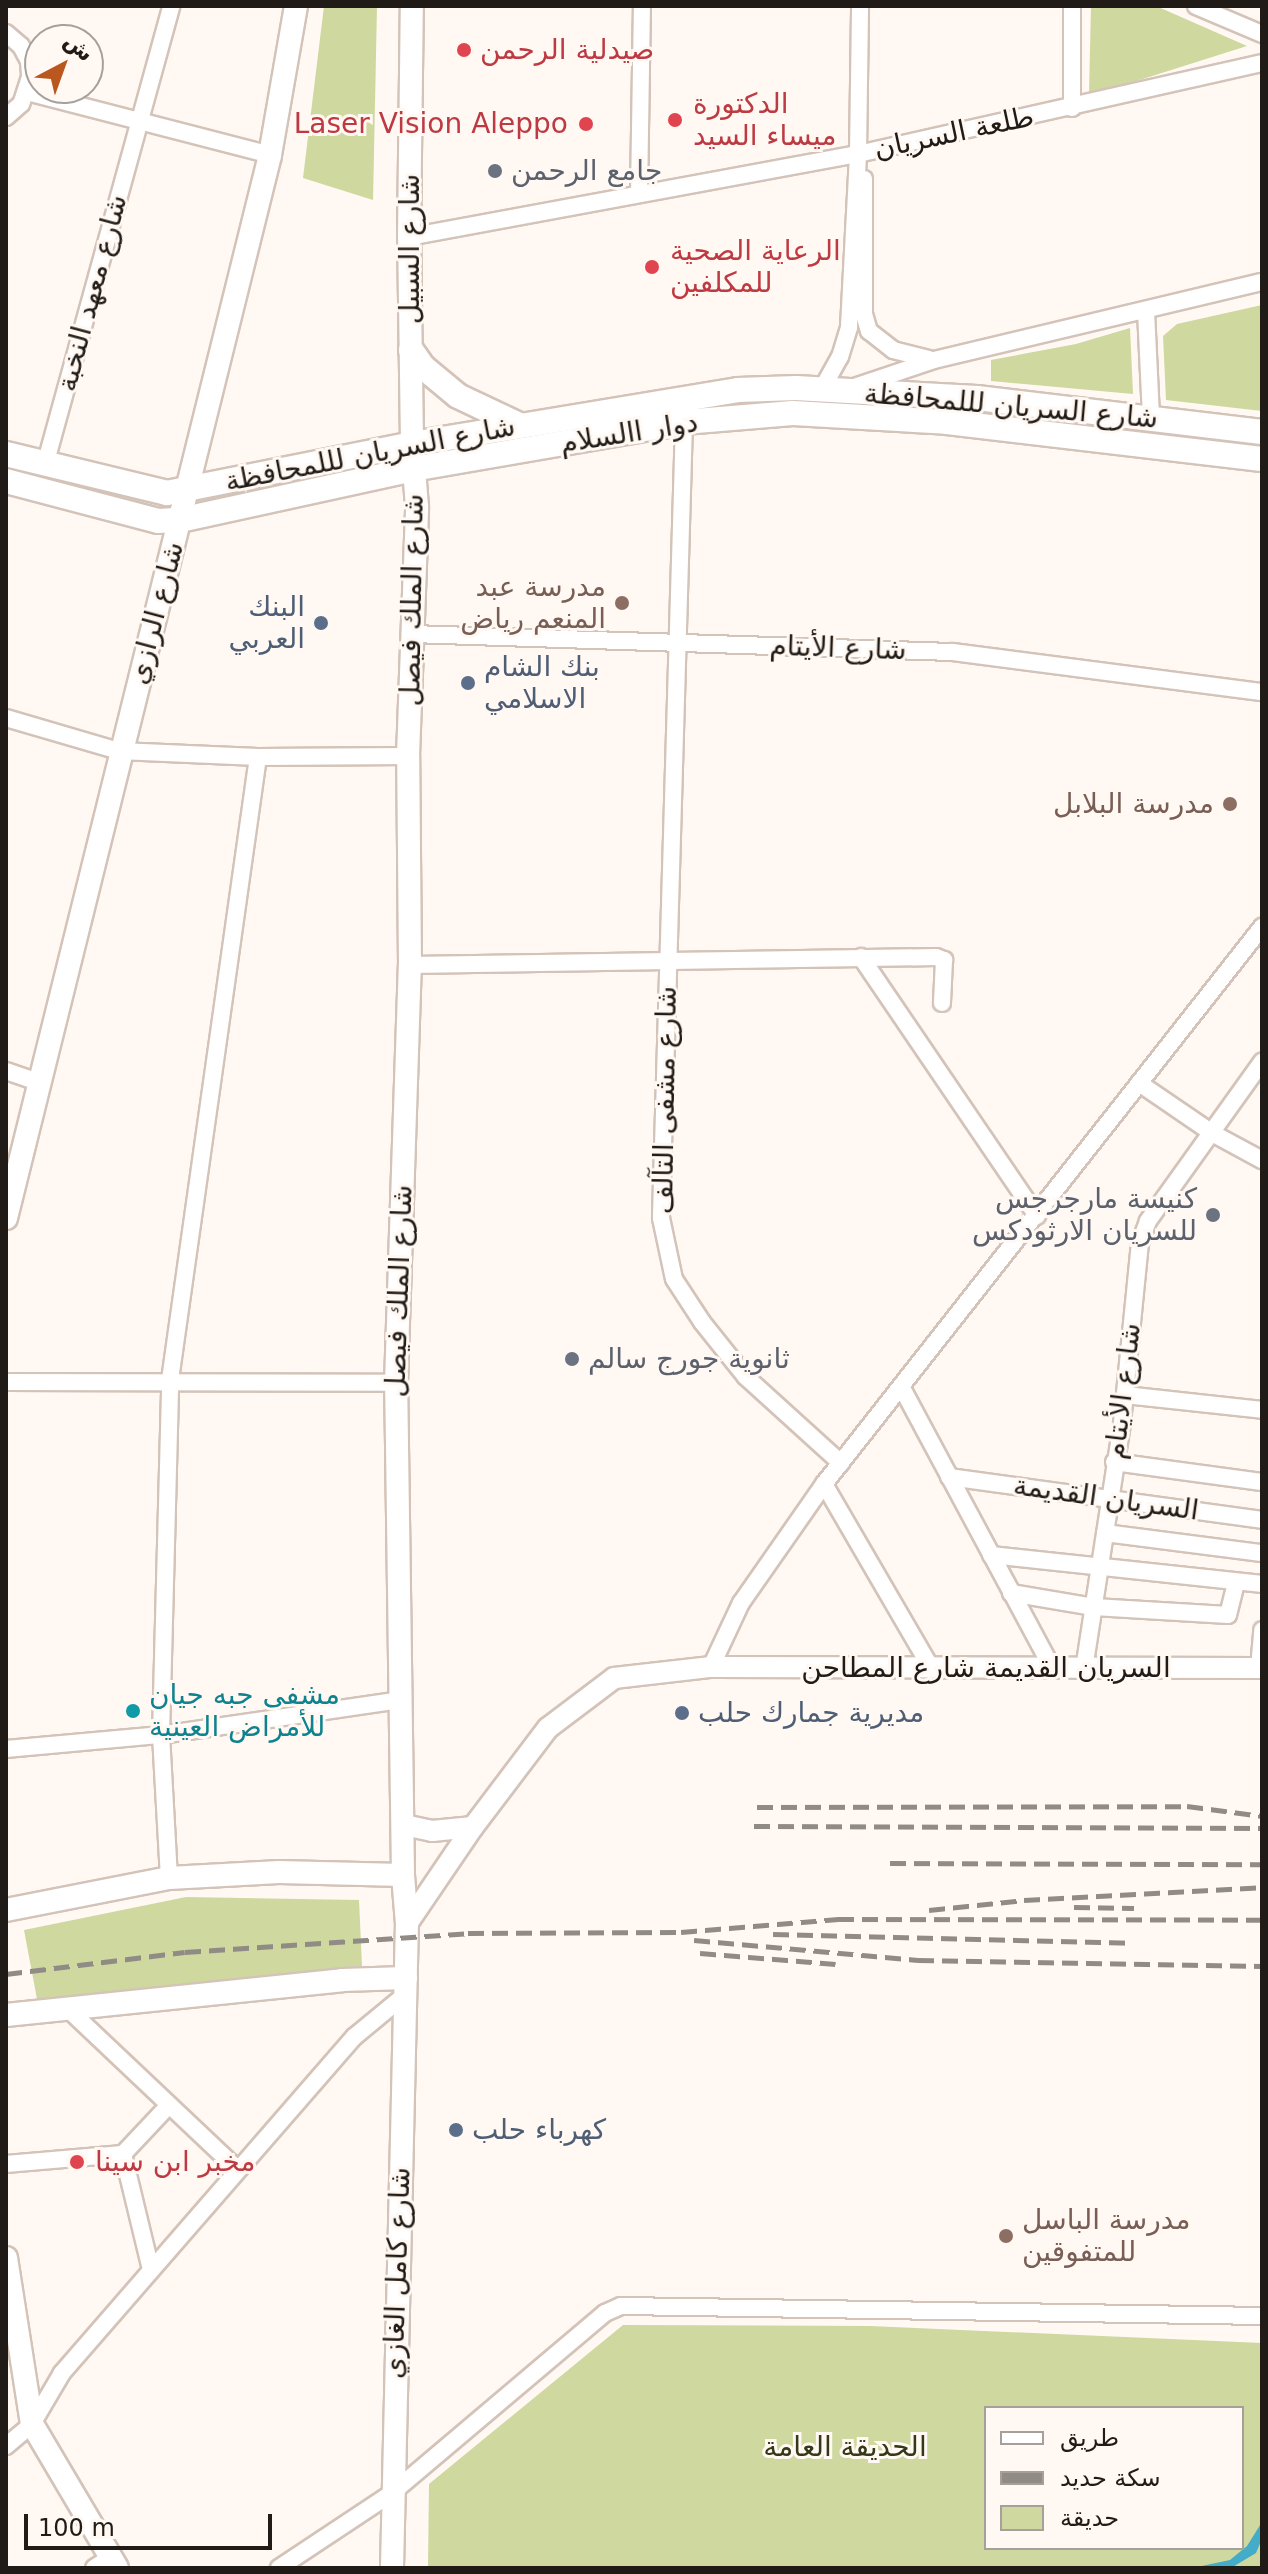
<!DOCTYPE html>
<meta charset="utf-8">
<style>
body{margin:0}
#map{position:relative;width:1268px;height:2574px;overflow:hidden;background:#fff8f3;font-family:"DejaVu Sans","Noto Naskh Arabic",sans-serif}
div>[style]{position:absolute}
.green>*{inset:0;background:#ced89f}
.water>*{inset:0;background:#44abc9}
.roads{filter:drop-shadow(2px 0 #d3c3b8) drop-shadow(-2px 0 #d3c3b8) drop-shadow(0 2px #d3c3b8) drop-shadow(0 -2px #d3c3b8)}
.minor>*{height:16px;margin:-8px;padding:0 8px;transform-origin:8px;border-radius:8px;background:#fff}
.tertiary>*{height:20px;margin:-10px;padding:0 10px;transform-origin:10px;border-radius:10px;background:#fff}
.secondary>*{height:22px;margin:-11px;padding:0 11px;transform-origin:11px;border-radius:11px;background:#fff}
.primary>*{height:24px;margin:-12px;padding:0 12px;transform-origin:12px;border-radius:12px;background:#fff}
.rail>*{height:5px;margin-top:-2.5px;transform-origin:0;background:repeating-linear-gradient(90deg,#918b86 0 16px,transparent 0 24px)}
.dots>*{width:22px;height:22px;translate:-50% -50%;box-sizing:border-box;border:4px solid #fff8f3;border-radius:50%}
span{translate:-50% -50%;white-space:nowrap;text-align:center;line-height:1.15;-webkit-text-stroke:6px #fff8f3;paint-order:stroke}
.health-label{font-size:28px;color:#be3a42}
.left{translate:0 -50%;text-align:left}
.right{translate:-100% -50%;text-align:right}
.street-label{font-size:28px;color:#201b16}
.worship-label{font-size:28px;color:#5b616d}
.education-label{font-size:28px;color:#785e54}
.service-label{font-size:28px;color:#4e5e75}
.culture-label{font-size:28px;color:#0d838f}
.park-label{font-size:28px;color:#333816}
.frame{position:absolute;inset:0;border:8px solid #201b16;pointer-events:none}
.legend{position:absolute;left:984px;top:2406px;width:260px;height:144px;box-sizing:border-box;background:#fff8f3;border:2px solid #a6a09b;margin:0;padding:10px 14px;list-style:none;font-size:24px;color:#201b16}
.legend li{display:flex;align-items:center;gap:16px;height:40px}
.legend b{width:40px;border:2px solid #a6a09b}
.north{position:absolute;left:24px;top:24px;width:80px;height:80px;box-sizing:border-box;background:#fff8f3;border:2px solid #a6a09b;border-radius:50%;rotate:41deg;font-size:22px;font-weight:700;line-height:32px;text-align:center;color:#201b16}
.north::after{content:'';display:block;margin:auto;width:28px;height:36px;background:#ba571f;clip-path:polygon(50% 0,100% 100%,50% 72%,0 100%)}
.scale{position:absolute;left:24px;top:2514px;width:248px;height:36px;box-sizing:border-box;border:4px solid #201b16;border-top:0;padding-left:10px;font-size:24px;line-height:28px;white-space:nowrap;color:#201b16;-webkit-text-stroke:6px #fff8f3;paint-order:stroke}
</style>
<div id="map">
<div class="green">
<div style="clip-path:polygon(324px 6px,377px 6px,373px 200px,303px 178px)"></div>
<div style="clip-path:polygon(1091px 6px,1156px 6px,1247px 46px,1089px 96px)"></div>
<div style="clip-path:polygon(1262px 305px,1262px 411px,1166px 400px,1163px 336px,1177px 324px)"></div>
<div style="clip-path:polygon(1130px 328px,1133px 394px,991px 381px,991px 360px,1076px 344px)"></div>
<div style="clip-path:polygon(186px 1897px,359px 1900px,362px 1966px,37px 1999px,24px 1930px)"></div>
<div style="clip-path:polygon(evenodd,623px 2325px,870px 2326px,1262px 2343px,1262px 2568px,428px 2568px,429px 2484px,623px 2325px,986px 2408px,1242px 2408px,1242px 2548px,986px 2548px,986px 2408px)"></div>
</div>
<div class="water">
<div style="clip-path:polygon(1262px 2522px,1262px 2539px,1256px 2553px,1231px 2568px,1192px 2568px,1230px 2560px,1247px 2546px)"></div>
</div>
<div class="roads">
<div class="minor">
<div style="left:1196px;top:6px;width:72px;rotate:23deg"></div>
<div style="left:6px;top:33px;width:20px;rotate:41deg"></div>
<div style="left:21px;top:46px;width:17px;rotate:62deg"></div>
<div style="left:29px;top:61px;width:16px;rotate:86deg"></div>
<div style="left:30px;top:77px;width:28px;rotate:108deg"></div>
<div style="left:21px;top:104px;width:20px;rotate:139deg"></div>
<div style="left:27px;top:92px;width:251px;rotate:14.5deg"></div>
<div style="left:1072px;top:108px;width:102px;rotate:-90deg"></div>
<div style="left:864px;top:179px;width:135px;rotate:90deg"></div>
<div style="left:864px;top:314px;width:18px;rotate:74deg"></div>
<div style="left:869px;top:331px;width:31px;rotate:38deg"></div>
<div style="left:893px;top:350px;width:37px;rotate:14deg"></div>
<div style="left:639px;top:194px;width:188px;rotate:-89.1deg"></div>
<div style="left:409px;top:237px;width:457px;rotate:-10.5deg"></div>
<div style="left:858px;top:154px;width:414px;rotate:-12.7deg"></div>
<div style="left:1146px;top:311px;width:108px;rotate:87.3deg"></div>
<div style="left:854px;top:387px;width:84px;rotate:-18.6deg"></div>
<div style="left:934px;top:360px;width:337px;rotate:-13.4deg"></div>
<div style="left:822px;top:389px;width:37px;rotate:-61deg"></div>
<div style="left:840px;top:357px;width:31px;rotate:-73deg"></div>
<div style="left:849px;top:327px;width:173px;rotate:-87deg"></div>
<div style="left:858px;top:154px;width:148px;rotate:-89.2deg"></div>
<div style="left:684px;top:422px;width:796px;rotate:91.66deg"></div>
<div style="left:661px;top:1218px;width:62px;rotate:78deg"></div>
<div style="left:674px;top:1279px;width:51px;rotate:56.9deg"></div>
<div style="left:702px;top:1322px;width:70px;rotate:51.3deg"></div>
<div style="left:746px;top:1377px;width:128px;rotate:42.2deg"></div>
<div style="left:45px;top:465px;width:476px;rotate:-74.6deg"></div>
<div style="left:412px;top:634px;width:541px;rotate:1.91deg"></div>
<div style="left:953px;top:652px;width:312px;rotate:7.4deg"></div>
<div style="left:6px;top:718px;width:118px;rotate:16.3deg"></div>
<div style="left:119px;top:751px;width:139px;rotate:2.5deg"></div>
<div style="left:258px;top:757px;width:150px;rotate:-0.4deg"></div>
<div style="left:861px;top:957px;width:313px;rotate:55.8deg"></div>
<div style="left:410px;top:965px;width:526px;rotate:-0.87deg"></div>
<div style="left:936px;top:957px;width:9px;rotate:21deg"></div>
<div style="left:944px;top:960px;width:43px;rotate:92.7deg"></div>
<div style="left:6px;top:1071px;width:37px;rotate:19deg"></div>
<div style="left:1139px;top:1083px;width:88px;rotate:34.4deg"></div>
<div style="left:1212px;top:1133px;width:57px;rotate:28.4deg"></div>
<div style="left:6px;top:1382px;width:390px;rotate:0.1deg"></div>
<div style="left:902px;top:1388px;width:318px;rotate:61.8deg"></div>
<div style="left:1125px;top:1395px;width:138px;rotate:6.2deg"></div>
<div style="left:1114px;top:1462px;width:149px;rotate:7.7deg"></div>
<div style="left:949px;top:1477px;width:316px;rotate:7.8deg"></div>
<div style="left:824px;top:1484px;width:213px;rotate:59.8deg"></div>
<div style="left:1105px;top:1533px;width:158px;rotate:7.3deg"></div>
<div style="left:991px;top:1555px;width:273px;rotate:6.1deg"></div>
<div style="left:1011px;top:1593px;width:84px;rotate:9.6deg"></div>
<div style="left:1094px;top:1607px;width:134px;rotate:3.4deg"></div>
<div style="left:1228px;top:1615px;width:33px;rotate:-76deg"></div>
<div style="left:711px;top:1667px;width:71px;rotate:-64.9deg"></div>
<div style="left:741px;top:1603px;width:145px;rotate:-55.1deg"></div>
<div style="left:824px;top:1484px;width:709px;rotate:-51.82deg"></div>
<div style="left:1259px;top:1668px;width:38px;rotate:-85deg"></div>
<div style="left:1084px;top:1669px;width:249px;rotate:-81.2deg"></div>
<div style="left:1122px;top:1423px;width:181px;rotate:-84.3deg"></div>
<div style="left:1140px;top:1243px;width:23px;rotate:-70deg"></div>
<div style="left:1148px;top:1221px;width:196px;rotate:-54.4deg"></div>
<div style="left:6px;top:1749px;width:156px;rotate:-5.2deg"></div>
<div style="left:161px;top:1735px;width:243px;rotate:-8.3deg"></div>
<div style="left:169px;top:1878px;width:143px;rotate:-93.2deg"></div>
<div style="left:161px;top:1735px;width:355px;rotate:-88.5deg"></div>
<div style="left:170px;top:1380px;width:629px;rotate:-81.96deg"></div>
<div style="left:68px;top:2009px;width:233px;rotate:43.4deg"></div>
<div style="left:123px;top:2154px;width:119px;rotate:76.4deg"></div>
<div style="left:6px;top:2164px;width:117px;rotate:-4.9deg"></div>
<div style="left:123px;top:2154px;width:67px;rotate:-46.8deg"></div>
<div style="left:6px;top:2446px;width:34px;rotate:-40deg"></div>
<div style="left:32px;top:2424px;width:59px;rotate:-59.5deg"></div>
<div style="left:62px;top:2373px;width:445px;rotate:-49deg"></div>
<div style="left:354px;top:2037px;width:67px;rotate:-39.6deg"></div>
<div style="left:94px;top:2568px;width:20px;rotate:-33deg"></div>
<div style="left:279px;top:2568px;width:136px;rotate:-33.6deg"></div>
<div style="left:392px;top:2493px;width:279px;rotate:-40.2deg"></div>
<div style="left:605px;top:2313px;width:17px;rotate:-24deg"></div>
<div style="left:621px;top:2306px;width:641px;rotate:0.89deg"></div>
</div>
<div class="tertiary">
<div style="left:404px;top:1825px;width:29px;rotate:12deg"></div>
<div style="left:432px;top:1831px;width:41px;rotate:-5.6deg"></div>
<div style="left:407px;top:1924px;width:117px;rotate:-55.8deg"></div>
<div style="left:473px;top:1827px;width:124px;rotate:-52.9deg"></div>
<div style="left:548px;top:1728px;width:83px;rotate:-37.1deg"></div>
<div style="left:614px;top:1678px;width:98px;rotate:-6.5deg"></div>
<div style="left:711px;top:1667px;width:551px;rotate:0.1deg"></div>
</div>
<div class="secondary">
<div style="left:6px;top:1218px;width:1095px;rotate:-76.05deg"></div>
<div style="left:270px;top:155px;width:151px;rotate:-80.1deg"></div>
<div style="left:6px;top:1910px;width:166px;rotate:-11.1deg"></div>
<div style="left:169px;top:1878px;width:110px;rotate:-3.1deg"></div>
<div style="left:279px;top:1872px;width:124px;rotate:1.4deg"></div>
<div style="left:6px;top:2015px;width:338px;rotate:-5.9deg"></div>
<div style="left:342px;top:1980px;width:64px;rotate:-1.8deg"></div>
<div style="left:6px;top:2258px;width:168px;rotate:81.1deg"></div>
<div style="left:32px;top:2424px;width:167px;rotate:59.4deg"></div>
<div style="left:392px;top:2568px;width:644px;rotate:-88.67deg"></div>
<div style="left:407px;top:1924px;width:49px;rotate:-94.7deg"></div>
<div style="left:403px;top:1875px;width:492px;rotate:-90.8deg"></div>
<div style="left:396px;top:1383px;width:418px;rotate:-88.1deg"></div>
<div style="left:410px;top:965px;width:209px;rotate:-90.5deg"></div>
<div style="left:408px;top:756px;width:249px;rotate:-87.9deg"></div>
<div style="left:417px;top:507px;width:63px;rotate:-94.5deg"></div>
<div style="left:412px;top:444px;width:207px;rotate:-90.8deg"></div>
<div style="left:409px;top:237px;width:231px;rotate:-89.3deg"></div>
</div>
<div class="primary">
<div style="left:411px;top:350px;width:21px;rotate:55deg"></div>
<div style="left:423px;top:367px;width:45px;rotate:39.6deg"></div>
<div style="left:458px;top:396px;width:68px;rotate:25.4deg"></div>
<div style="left:6px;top:454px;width:166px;rotate:13.6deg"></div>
<div style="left:167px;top:493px;width:250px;rotate:-11.3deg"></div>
<div style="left:412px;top:444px;width:330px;rotate:-9.4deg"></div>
<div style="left:738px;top:390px;width:58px;rotate:-2deg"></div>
<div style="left:796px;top:388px;width:181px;rotate:3.2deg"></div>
<div style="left:977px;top:398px;width:287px;rotate:6.8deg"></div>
<div style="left:6px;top:481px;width:157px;rotate:14.7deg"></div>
<div style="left:158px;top:521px;width:22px;rotate:-3deg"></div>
<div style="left:180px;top:520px;width:239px;rotate:-12.3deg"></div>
<div style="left:413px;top:469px;width:275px;rotate:-9.8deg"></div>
<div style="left:684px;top:422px;width:109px;rotate:-4.7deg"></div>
<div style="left:793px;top:413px;width:154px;rotate:3.3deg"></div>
<div style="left:947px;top:422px;width:317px;rotate:6.7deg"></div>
</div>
</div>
<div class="rail">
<div style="left:757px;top:1807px;width:430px;rotate:-0.1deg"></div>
<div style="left:1187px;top:1806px;width:76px;rotate:7.6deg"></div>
<div style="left:754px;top:1826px;width:508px;rotate:0.23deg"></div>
<div style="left:890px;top:1863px;width:372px;rotate:0.2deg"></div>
<div style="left:1074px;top:1907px;width:60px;rotate:1deg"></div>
<div style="left:929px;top:1910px;width:96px;rotate:-6deg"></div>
<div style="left:1024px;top:1900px;width:238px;rotate:-3.1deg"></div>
<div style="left:773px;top:1934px;width:358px;rotate:1.4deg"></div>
<div style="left:694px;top:1940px;width:225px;rotate:5.1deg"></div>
<div style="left:918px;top:1960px;width:344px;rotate:1deg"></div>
<div style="left:700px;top:1953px;width:136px;rotate:4.6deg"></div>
<div style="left:6px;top:1974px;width:180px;rotate:-7deg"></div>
<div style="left:185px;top:1952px;width:284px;rotate:-3.8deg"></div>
<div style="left:468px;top:1933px;width:213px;rotate:-0.3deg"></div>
<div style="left:681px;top:1932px;width:158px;rotate:-4.7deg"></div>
<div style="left:838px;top:1919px;width:424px;rotate:0.1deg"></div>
</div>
<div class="dots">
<div style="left:464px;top:50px;background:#e0444e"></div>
<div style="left:675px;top:120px;background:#e0444e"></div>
<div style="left:586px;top:124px;background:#e0444e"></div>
<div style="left:495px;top:171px;background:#6b7280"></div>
<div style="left:652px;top:267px;background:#e0444e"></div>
<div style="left:622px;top:603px;background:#8d6e63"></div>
<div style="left:321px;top:623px;background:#5c6f8a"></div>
<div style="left:468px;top:683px;background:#5c6f8a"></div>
<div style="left:1230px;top:804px;background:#8d6e63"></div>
<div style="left:1213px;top:1215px;background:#6b7280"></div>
<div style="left:572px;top:1359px;background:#6b7280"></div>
<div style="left:133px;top:1711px;background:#0f9aa8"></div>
<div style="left:682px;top:1713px;background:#5c6f8a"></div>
<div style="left:456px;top:2130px;background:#5c6f8a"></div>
<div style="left:77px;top:2162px;background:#e0444e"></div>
<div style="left:1006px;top:2236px;background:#8d6e63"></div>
</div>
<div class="health-label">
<span class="left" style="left:480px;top:50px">صيدلية الرحمن</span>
<span class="left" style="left:693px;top:120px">الدكتورة<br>ميساء السيد</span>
<span class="right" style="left:568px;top:124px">Laser Vision Aleppo</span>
<span class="left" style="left:670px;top:267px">الرعاية الصحية<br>للمكلفين</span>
<span class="left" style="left:95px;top:2162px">مخبر ابن سينا</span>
</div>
<div class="street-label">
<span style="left:954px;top:133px;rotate:-12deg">طلعة السريان</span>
<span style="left:410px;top:249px;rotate:-90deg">شارع السبيل</span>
<span style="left:92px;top:293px;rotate:-75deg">شارع معهد النخبة</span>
<span style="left:1011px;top:406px;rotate:5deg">شارع السريان لللمحافظة</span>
<span style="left:629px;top:433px;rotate:-9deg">دوار االسلام</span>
<span style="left:370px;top:454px;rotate:-11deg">شارع السريان لللمحافظة</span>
<span style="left:412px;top:600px;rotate:-89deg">شارع الملك فيصل</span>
<span style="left:156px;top:613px;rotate:-75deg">شارع الرازي</span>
<span style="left:838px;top:648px;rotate:2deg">شارع الأيتام</span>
<span style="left:665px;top:1100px;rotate:-89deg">شارع مشفى التآلف</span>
<span style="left:399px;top:1291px;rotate:-88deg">شارع الملك فيصل</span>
<span style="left:1123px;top:1391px;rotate:-83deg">شارع الأيتام</span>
<span style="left:1106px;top:1498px;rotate:8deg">السريان القديمة</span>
<span style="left:986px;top:1668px">السريان القديمة شارع المطاحن</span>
<span style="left:397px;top:2273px;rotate:-88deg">شارع كامل الغازي</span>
</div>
<div class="worship-label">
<span class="left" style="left:511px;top:171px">جامع الرحمن</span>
<span class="right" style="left:1197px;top:1215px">كنيسة مارجرجس<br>للسريان الارثودكس</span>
<span class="left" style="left:588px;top:1359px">ثانوية جورج سالم</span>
</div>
<div class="education-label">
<span class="right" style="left:606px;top:603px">مدرسة عبد<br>المنعم رياض</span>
<span class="right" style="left:1214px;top:804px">مدرسة البلابل</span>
<span class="left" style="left:1022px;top:2236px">مدرسة الباسل<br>للمتفوقين</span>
</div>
<div class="service-label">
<span class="right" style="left:305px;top:623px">البنك<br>العربي</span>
<span class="left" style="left:484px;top:683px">بنك الشام<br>الاسلامي</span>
<span class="left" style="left:698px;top:1713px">مديرية جمارك حلب</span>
<span class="left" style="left:472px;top:2130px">كهرباء حلب</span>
</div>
<div class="culture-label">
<span class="left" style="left:149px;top:1711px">مشفى جبه جيان<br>للأمراض العينية</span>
</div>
<div class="park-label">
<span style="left:845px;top:2447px">الحديقة العامة</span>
</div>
<div class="frame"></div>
<ul class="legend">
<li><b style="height:10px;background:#fff"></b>طريق</li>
<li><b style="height:10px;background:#918b86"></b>سكة حديد</li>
<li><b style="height:22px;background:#ced89f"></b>حديقة</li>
</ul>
<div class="north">ش</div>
<div class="scale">100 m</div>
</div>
